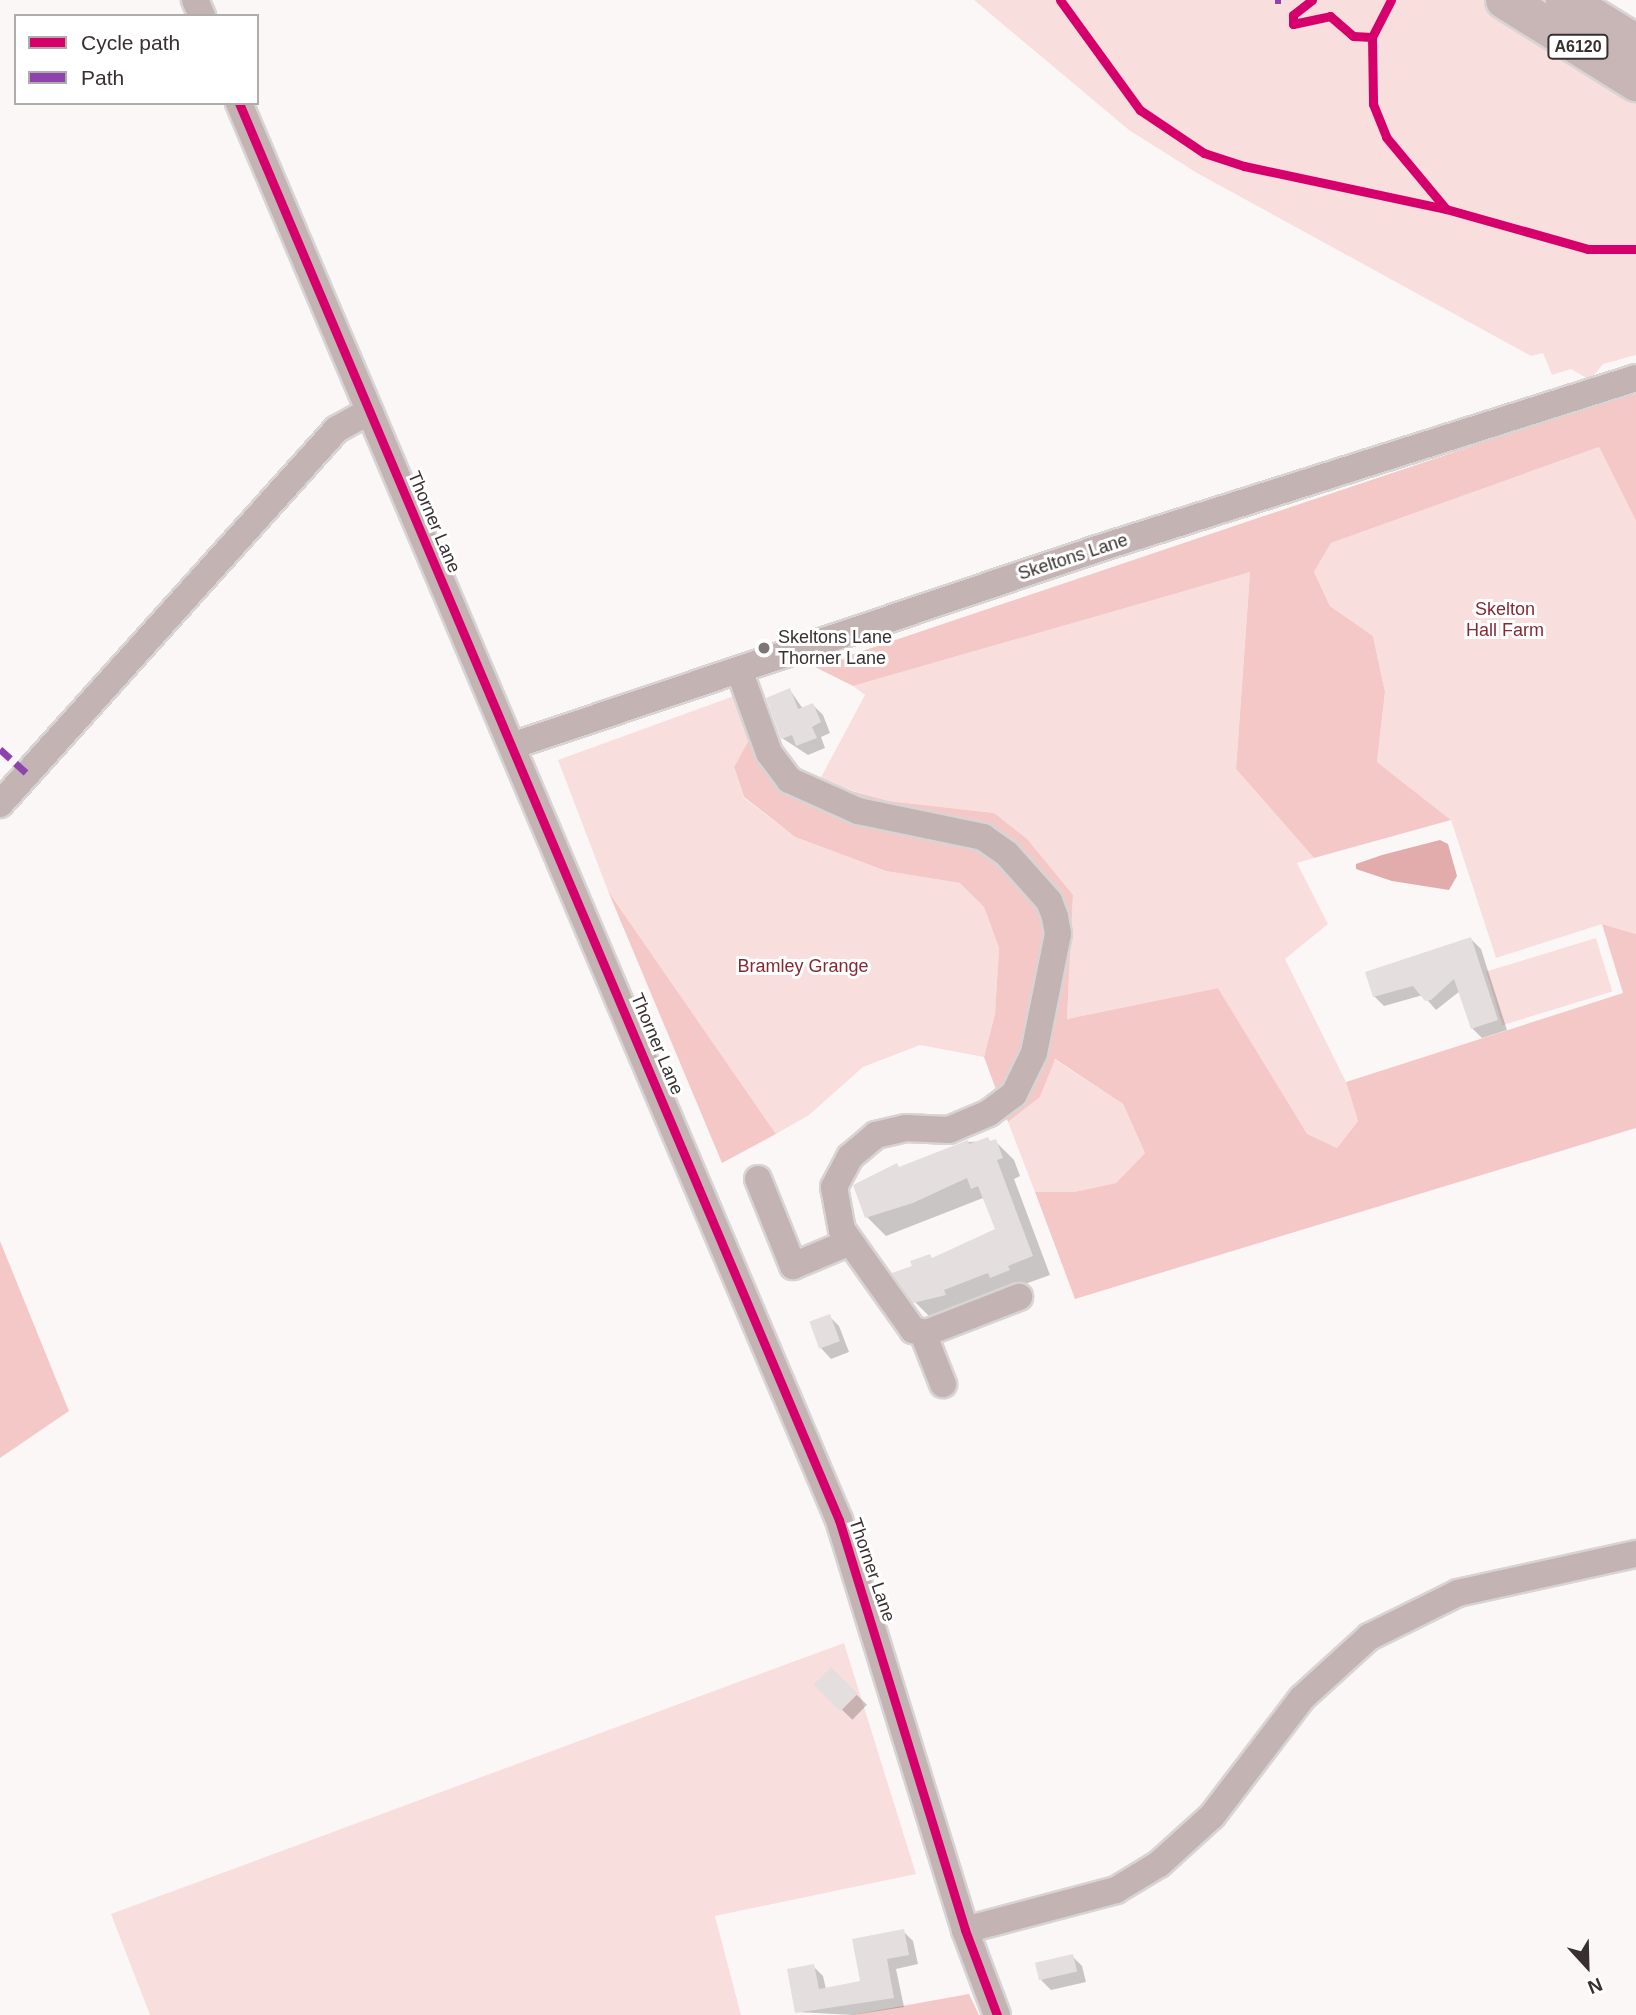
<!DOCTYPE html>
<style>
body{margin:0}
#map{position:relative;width:1636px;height:2015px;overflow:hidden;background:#fcf7f7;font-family:Helvetica,sans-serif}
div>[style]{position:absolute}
.green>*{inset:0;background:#f9dede;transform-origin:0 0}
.forest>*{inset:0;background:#f5c8c8}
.water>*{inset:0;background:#e2abac}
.shadow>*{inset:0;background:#0003;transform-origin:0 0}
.building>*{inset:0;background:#e5dede;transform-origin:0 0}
.roads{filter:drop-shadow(2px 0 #d8d4d4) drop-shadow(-2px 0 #d8d4d4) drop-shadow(0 2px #d8d4d4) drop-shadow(0 -2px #d8d4d4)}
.minor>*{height:26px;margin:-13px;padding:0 13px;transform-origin:13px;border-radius:13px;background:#c4b3b3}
.highway>*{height:38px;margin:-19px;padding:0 19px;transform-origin:19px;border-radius:19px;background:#c8b6b7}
.quiet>*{height:7px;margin-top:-3.5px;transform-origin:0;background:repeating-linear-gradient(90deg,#8e44ad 0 14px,transparent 0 21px)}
.cycleway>*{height:9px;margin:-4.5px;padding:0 4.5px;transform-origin:4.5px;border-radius:4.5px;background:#d6006c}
.dots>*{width:19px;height:19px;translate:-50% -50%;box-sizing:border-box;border:4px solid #fff;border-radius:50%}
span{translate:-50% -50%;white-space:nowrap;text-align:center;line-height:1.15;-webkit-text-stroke:6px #fff;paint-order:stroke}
.shield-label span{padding:2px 5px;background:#fff;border:2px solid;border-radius:5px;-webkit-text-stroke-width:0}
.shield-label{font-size:16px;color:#383030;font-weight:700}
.street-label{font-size:18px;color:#383030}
.park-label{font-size:18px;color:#852933}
.poi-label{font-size:18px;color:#383030}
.left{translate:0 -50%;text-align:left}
.legend{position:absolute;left:14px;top:14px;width:245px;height:91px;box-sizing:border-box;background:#fff;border:2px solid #afacac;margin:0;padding:9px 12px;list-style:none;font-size:21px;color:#383030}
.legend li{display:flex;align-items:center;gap:14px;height:35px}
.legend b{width:35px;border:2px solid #afacac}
.north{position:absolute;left:1552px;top:1931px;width:70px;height:70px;-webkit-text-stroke:5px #fff;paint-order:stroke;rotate:158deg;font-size:19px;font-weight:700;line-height:28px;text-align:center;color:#383030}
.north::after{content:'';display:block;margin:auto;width:24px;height:32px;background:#383030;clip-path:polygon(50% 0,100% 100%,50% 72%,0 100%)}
</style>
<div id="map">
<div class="green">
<div style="clip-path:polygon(974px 0,1527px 0,1636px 100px,1636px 355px,1603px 364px,1590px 380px,1571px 369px,1552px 375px,1543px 353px,1531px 356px,1197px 173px,1129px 130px)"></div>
<div style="clip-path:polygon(1599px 447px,1636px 521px,1636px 934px,1602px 924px,1496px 958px,1451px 820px,1377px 762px,1385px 692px,1373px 636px,1330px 606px,1314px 572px,1331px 543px)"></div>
<div style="clip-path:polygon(1250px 571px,1236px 769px,1314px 858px,1297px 863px,1328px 924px,1285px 959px,1346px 1082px,1358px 1121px,1337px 1148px,1307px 1135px,1218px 988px,1067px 1019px,1073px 895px,994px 813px,889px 801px,819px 781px,865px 695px,853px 686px)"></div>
<div style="clip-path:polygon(734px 696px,751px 736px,734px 767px,744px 798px,795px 837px,886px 871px,961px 883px,984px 907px,999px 948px,995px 1014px,984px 1057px,920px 1045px,863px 1067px,809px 1115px,776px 1134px,608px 891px,558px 760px)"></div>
<div style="left:1596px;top:938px;width:56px;height:115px;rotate:73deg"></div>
<div style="clip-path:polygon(1054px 1059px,1123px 1104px,1145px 1153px,1116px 1183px,1074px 1192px,1035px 1192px,1008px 1122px,1040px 1097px)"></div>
<div style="clip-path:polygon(844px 1643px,916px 1874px,715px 1916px,741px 2015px,150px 2015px,111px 1914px)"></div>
</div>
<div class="forest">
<div style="clip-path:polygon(1636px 391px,1636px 521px,1599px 447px,1331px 543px,1314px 572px,1330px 606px,1373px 636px,1385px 692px,1377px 762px,1451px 820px,1314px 858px,1236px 769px,1250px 572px,853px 686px,815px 667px)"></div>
<div style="clip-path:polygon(751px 736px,794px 769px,819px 782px,889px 801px,994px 813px,1027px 839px,1073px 895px,1067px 1019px,1218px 988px,1307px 1134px,1337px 1148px,1358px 1121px,1346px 1082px,1623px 993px,1602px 924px,1636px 934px,1636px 1128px,1075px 1299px,1035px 1192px,1074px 1192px,1116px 1183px,1145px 1153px,1123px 1104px,1055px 1059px,1040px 1097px,1008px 1122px,984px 1057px,995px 1014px,999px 948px,984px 907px,960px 883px,886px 871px,795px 837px,744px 797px,734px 767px)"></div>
<div style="clip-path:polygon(608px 891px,776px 1134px,722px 1163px)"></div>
<div style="clip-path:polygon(0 1241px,69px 1411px,0 1458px)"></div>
<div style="clip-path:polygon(969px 1994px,979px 2015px,852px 2015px)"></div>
</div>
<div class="water">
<div style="clip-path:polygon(1440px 840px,1448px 844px,1457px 876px,1449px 890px,1392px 881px,1356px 869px,1356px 864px,1382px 855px)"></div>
</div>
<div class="shadow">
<div style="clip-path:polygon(790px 690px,803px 709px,813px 705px,823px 715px,830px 733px,821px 737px,825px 748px,808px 755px,782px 738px)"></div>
<div style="clip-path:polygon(1471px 939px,1481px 949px,1507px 1030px,1482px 1038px,1472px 1028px,1460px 991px,1436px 1010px,1423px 995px,1384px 1006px,1374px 996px)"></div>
<div style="clip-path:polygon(995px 1141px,1014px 1160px,1020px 1176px,1014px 1179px,1050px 1275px,1025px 1284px,1027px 1289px,933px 1320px,914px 1301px,933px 1260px,997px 1230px,983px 1198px,886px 1236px,867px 1217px,900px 1168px,967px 1142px)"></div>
<div style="clip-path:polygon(829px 1316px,839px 1326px,849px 1352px,831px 1359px,821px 1348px)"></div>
<div style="left:831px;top:1670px;width:50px;height:21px;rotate:44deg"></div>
<div style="clip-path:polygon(903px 1931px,913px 1941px,918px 1964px,896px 1969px,904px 2007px,853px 2015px,797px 2012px,813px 1966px,823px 1976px,826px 1989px,862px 1982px)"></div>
<div style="clip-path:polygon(1072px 1956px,1082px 1966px,1086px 1982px,1051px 1990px,1041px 1980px)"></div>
</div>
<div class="building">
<div style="clip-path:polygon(790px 688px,798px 709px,813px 703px,821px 722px,812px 727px,817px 738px,796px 746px,792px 735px,781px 739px,766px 698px)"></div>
<div style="clip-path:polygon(1471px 937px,1498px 1020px,1471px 1029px,1454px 979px,1431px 1000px,1425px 1001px,1413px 986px,1373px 997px,1365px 972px)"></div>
<div style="clip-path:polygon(988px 1137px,990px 1141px,996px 1139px,1003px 1158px,997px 1160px,1033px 1256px,1008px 1266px,1010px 1270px,990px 1278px,988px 1273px,944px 1290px,946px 1295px,913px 1303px,892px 1273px,912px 1266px,910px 1261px,930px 1254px,932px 1258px,995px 1229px,978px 1186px,971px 1189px,967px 1178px,913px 1203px,865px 1218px,853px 1185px,897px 1163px,899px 1167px,968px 1140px,969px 1144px)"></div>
<div style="left:830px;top:1314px;width:29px;height:22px;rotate:70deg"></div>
<div style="left:831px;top:1667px;width:38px;height:25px;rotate:45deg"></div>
<div style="clip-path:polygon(904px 1929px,909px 1955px,887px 1959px,894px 1998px,795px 2013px,787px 1969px,814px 1964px,819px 1989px,860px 1981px,852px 1939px)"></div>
<div style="left:1073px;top:1954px;width:18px;height:39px;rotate:77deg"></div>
</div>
<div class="roads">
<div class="minor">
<div style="left:195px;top:0;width:17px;rotate:66deg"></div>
<div style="left:239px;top:103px;width:1539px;rotate:67.05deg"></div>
<div style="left:839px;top:1520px;width:429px;rotate:72.9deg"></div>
<div style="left:965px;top:1930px;width:91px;rotate:69.4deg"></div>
<div style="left:739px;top:670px;width:88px;rotate:70.1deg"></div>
<div style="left:769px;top:753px;width:34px;rotate:53deg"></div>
<div style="left:789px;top:780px;width:76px;rotate:24.2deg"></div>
<div style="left:858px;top:811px;width:128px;rotate:11.7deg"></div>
<div style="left:983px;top:837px;width:29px;rotate:35deg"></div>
<div style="left:1007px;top:854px;width:63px;rotate:48.2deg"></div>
<div style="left:1049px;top:901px;width:17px;rotate:69deg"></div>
<div style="left:1055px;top:917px;width:17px;rotate:80deg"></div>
<div style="left:1058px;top:934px;width:121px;rotate:101.4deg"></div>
<div style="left:1034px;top:1053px;width:46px;rotate:116deg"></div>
<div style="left:1014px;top:1094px;width:31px;rotate:143deg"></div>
<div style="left:989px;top:1113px;width:43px;rotate:157deg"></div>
<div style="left:949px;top:1130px;width:43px;rotate:-177.3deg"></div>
<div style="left:906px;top:1128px;width:31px;rotate:167deg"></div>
<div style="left:876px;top:1135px;width:34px;rotate:140deg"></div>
<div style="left:850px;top:1157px;width:34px;rotate:118deg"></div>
<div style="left:834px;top:1187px;width:44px;rotate:79.5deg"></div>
<div style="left:842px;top:1230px;width:123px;rotate:54.6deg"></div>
<div style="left:913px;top:1330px;width:13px;rotate:13deg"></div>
<div style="left:926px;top:1333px;width:100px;rotate:-21.2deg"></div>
<div style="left:512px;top:746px;width:617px;rotate:-18.61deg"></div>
<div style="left:1097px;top:549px;width:565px;rotate:-17.6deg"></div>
<div style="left:0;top:804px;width:504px;rotate:-48.06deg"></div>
<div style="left:337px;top:429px;width:37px;rotate:-29deg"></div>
<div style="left:758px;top:1179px;width:94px;rotate:68.1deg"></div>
<div style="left:793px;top:1266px;width:62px;rotate:-22.8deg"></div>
<div style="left:923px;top:1333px;width:55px;rotate:68.6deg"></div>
<div style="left:965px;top:1930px;width:156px;rotate:-14.8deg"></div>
<div style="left:1116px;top:1890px;width:50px;rotate:-31.2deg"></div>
<div style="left:1159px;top:1864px;width:72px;rotate:-42.2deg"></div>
<div style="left:1212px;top:1816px;width:148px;rotate:-52.7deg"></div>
<div style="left:1302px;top:1698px;width:91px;rotate:-42.3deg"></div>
<div style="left:1369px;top:1637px;width:99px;rotate:-26.3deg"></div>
<div style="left:1458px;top:1593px;width:182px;rotate:-12.4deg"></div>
</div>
<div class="highway">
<div style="left:1505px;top:0;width:155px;rotate:32deg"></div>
<div style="left:1565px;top:0;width:84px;rotate:31.8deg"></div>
</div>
</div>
<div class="quiet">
<div style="left:1275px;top:0;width:6px"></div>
<div style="left:0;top:749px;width:36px;rotate:42deg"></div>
</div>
<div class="cycleway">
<div style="left:1060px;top:0;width:136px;rotate:54deg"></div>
<div style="left:1140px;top:110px;width:77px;rotate:33.9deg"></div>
<div style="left:1204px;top:153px;width:42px;rotate:18deg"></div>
<div style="left:1244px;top:166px;width:207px;rotate:12deg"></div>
<div style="left:1446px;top:209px;width:148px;rotate:15.7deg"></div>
<div style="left:1588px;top:249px;width:48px"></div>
<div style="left:1312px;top:0;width:24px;rotate:142deg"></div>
<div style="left:1293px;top:15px;width:9px;rotate:90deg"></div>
<div style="left:1293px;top:24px;width:38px;rotate:-12deg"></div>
<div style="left:1330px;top:16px;width:30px;rotate:41deg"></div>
<div style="left:1353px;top:36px;width:19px;rotate:3deg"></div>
<div style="left:1391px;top:0;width:42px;rotate:117.2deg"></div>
<div style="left:1372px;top:37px;width:67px;rotate:89.1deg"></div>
<div style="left:1373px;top:104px;width:35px;rotate:68deg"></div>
<div style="left:1386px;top:137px;width:94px;rotate:50.2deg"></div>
<div style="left:239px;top:103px;width:1539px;rotate:67.05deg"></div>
<div style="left:839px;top:1520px;width:429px;rotate:72.9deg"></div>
<div style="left:965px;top:1930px;width:91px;rotate:69.4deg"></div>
</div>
<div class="dots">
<div style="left:764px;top:648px;background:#7d7676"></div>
</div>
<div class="shield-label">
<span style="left:1578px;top:47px">A6120</span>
</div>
<div class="street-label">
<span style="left:434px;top:522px;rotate:67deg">Thorner Lane</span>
<span style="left:1073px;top:557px;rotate:-18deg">Skeltons Lane</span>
<span style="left:657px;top:1044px;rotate:67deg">Thorner Lane</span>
<span style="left:872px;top:1570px;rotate:71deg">Thorner Lane</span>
</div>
<div class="park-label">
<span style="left:1505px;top:620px">Skelton<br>Hall Farm</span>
<span style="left:803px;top:966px">Bramley Grange</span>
</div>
<div class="poi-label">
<span class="left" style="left:778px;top:648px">Skeltons Lane<br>Thorner Lane</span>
</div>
<ul class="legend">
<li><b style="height:9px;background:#d6006c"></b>Cycle path</li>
<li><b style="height:9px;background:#8e44ad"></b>Path</li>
</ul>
<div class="north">N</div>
</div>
